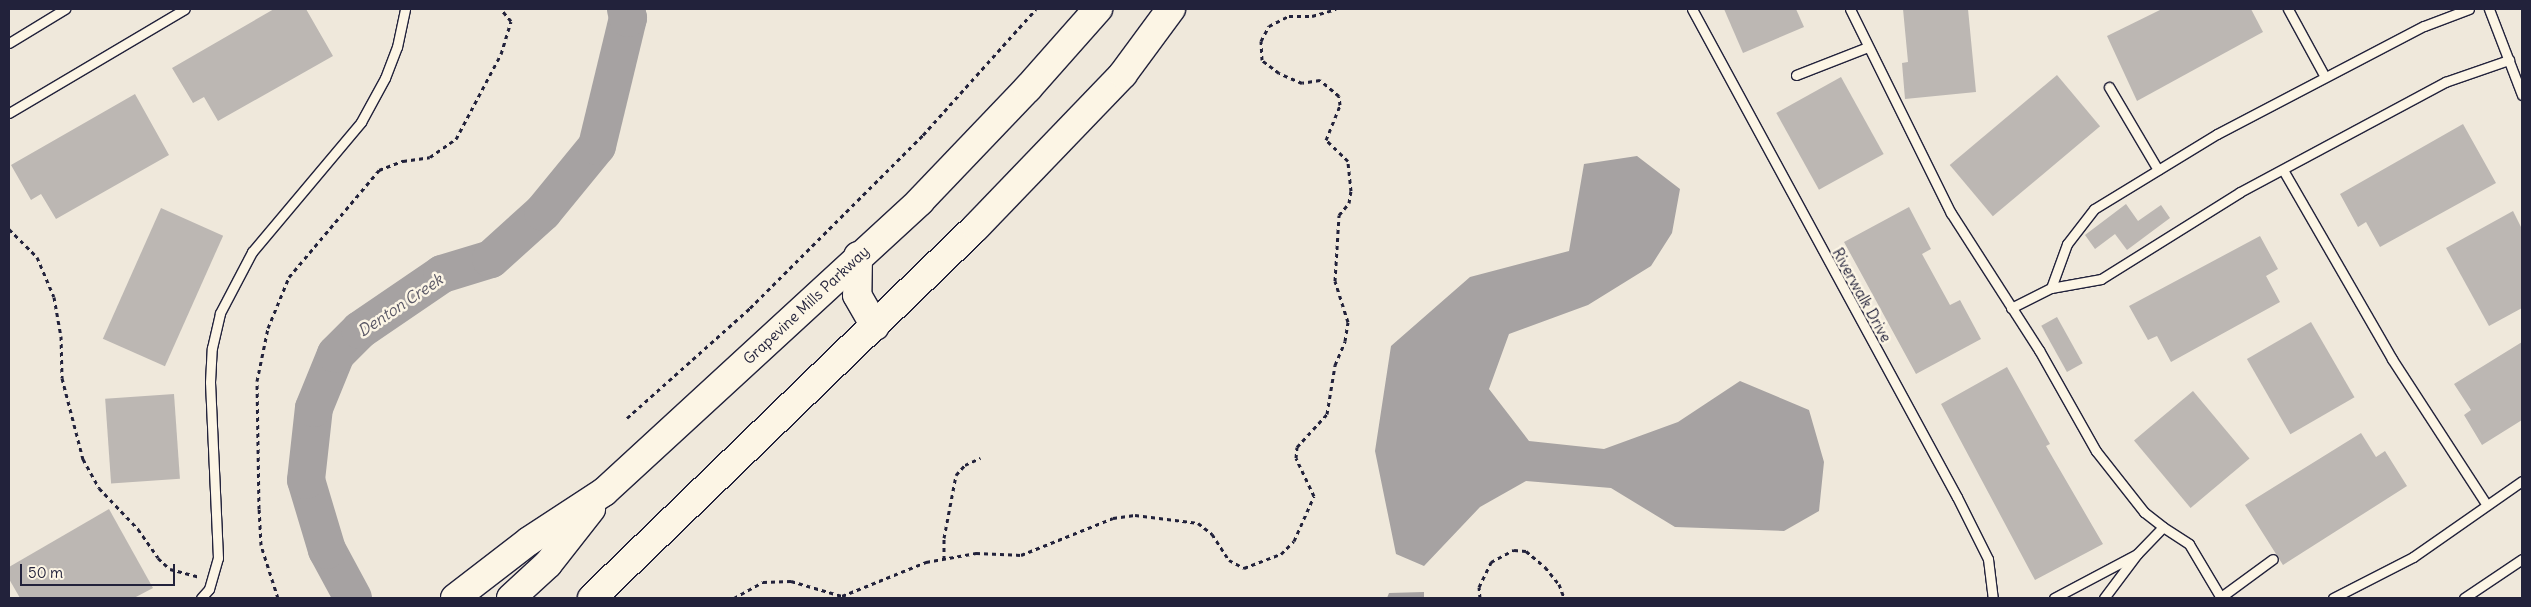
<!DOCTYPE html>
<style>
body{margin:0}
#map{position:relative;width:2531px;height:607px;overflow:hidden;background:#efe8db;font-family:Delius,sans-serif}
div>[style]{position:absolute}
.water>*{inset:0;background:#a6a2a2}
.river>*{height:38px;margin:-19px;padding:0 19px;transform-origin:19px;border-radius:19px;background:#a6a2a2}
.building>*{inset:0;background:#bcb7b3;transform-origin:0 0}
.path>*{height:3px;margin-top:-1.5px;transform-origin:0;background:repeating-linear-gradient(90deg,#22223b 0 4px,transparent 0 8px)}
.roads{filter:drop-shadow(1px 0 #22223b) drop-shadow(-1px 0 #22223b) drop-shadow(0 1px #22223b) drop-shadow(0 -1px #22223b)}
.lane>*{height:9px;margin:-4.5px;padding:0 4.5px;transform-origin:4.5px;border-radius:4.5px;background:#fcf5e5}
.primary>*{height:28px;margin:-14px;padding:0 14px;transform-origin:14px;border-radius:14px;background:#fcf5e5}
.highway>*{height:28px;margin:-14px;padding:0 14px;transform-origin:14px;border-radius:14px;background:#fcf5e5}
span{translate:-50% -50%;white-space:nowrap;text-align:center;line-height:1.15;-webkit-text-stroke:5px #fcf5e5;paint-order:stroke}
.street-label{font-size:15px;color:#22223b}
.water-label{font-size:16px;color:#575564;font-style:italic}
.frame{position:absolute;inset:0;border:10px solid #22223b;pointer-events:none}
.scale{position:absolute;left:20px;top:564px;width:155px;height:22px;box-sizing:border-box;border:2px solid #22223b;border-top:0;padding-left:6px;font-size:15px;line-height:18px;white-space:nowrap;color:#22223b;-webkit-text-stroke:4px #fcf5e5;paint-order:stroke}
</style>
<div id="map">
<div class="water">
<div style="clip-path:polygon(1637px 156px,1680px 189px,1672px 233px,1651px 266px,1588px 305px,1509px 334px,1489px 389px,1529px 441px,1604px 449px,1678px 422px,1740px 381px,1809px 410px,1824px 462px,1819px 511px,1784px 531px,1675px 527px,1611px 488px,1526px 481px,1480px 507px,1424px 566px,1396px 554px,1375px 451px,1391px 346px,1470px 277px,1569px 251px,1584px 164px)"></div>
<div style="clip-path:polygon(1424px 592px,1424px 598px,1387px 598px,1389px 593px)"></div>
</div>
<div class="river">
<div style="left:353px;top:598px;width:55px;rotate:-118.4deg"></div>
<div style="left:327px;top:550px;width:73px;rotate:-106.7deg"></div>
<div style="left:306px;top:480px;width:72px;rotate:-83.7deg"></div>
<div style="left:314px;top:408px;width:58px;rotate:-67.8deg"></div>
<div style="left:336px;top:354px;width:34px;rotate:-45deg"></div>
<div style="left:360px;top:330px;width:99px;rotate:-34.3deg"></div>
<div style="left:442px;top:274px;width:51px;rotate:-17deg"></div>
<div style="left:491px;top:259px;width:70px;rotate:-42.1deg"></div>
<div style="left:543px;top:212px;width:85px;rotate:-50.7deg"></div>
<div style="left:597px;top:146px;width:132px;rotate:-76.4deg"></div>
<div style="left:628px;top:18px;width:9px;rotate:-103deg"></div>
</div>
<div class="building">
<div style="clip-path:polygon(274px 9px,306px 9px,333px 56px,218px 121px,204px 97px,193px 103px,172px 68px)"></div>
<div style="clip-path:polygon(1724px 9px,1796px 9px,1804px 27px,1743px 53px)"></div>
<div style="clip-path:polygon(1903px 9px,1968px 9px,1976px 92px,1905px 99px,1902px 63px,1908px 62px)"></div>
<div style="clip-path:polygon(2162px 9px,2251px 9px,2263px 32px,2137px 101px,2107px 36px)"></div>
<div style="left:2057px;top:75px;width:67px;height:140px;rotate:50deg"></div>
<div style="left:1841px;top:77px;width:88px;height:74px;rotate:61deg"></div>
<div style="clip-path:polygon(135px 94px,169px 155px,56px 219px,41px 194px,31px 200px,11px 165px)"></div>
<div style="clip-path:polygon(2463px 124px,2496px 183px,2380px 247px,2366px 222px,2358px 227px,2340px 194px)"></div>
<div style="clip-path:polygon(2126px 204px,2138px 221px,2161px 205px,2170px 218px,2127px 250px,2115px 234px,2095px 249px,2085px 235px)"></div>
<div style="clip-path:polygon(1909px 207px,1931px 249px,1922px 254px,1950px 305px,1960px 300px,1981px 339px,1916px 374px,1844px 242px)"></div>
<div style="left:161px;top:208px;width:68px;height:143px;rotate:24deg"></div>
<div style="clip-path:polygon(2513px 211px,2522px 229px,2522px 308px,2489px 326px,2446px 248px)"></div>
<div style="clip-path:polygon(2260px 236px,2278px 269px,2266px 276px,2280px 302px,2171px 362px,2157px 336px,2148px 340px,2129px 306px)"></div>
<div style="left:2057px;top:317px;width:53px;height:18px;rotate:61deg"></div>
<div style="left:2311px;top:322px;width:87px;height:74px;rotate:60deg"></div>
<div style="clip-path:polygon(2522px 342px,2522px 420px,2482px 445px,2464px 415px,2471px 410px,2454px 384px)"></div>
<div style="clip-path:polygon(2007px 367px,2050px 444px,2046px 446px,2103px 544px,2035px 580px,1941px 404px)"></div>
<div style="left:2193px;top:391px;width:88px;height:77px;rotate:50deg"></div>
<div style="left:174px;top:394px;width:85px;height:69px;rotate:86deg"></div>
<div style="clip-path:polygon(2361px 433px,2376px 457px,2385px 451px,2407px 486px,2283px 565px,2245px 505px)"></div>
<div style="clip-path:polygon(109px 509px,153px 588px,134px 598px,20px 598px,9px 579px,9px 567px)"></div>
</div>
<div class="path">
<div style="left:9px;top:229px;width:40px;rotate:45deg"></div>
<div style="left:37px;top:257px;width:43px;rotate:67deg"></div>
<div style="left:54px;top:297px;width:40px;rotate:80deg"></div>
<div style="left:61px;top:336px;width:42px;rotate:88.6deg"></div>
<div style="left:62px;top:378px;width:84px;rotate:75.5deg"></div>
<div style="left:83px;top:459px;width:33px;rotate:61deg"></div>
<div style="left:99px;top:488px;width:57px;rotate:46.4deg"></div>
<div style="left:138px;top:529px;width:35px;rotate:55deg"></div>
<div style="left:158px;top:558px;width:16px;rotate:43deg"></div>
<div style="left:170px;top:569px;width:30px;rotate:15deg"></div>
<div style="left:627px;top:418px;width:165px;rotate:-41.8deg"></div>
<div style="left:750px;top:308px;width:245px;rotate:-45deg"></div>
<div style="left:923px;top:135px;width:169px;rotate:-48.1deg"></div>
<div style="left:944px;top:559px;width:21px;rotate:-90deg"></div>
<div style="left:944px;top:538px;width:64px;rotate:-79.2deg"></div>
<div style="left:956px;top:475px;width:13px;rotate:-48deg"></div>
<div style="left:965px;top:465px;width:17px;rotate:-25deg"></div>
<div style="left:278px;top:598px;width:56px;rotate:-107.8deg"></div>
<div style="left:261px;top:545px;width:36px;rotate:-93deg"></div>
<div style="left:259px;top:509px;width:128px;rotate:-90.9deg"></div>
<div style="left:257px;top:381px;width:54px;rotate:-78.3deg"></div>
<div style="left:268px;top:328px;width:55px;rotate:-67.6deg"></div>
<div style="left:289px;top:277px;width:140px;rotate:-49.9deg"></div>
<div style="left:379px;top:170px;width:26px;rotate:-21deg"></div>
<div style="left:403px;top:161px;width:27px;rotate:-8deg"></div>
<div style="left:430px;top:157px;width:32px;rotate:-35deg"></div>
<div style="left:456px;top:139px;width:96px;rotate:-62.1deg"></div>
<div style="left:501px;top:54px;width:34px;rotate:-73deg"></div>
<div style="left:511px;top:21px;width:16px;rotate:-130deg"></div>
<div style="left:734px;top:598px;width:33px;rotate:-29deg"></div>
<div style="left:763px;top:582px;width:28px;rotate:-2deg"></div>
<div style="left:791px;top:581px;width:53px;rotate:16.4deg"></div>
<div style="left:842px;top:596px;width:91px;rotate:-22deg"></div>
<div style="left:926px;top:562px;width:51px;rotate:-10.2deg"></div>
<div style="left:976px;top:553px;width:45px;rotate:2.5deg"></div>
<div style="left:1021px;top:555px;width:99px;rotate:-21.9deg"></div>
<div style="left:1113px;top:518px;width:22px;rotate:-8deg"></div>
<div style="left:1135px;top:515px;width:64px;rotate:7.2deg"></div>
<div style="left:1198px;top:523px;width:18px;rotate:38deg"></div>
<div style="left:1212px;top:534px;width:31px;rotate:57deg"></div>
<div style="left:1229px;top:560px;width:17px;rotate:28deg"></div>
<div style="left:1244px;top:568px;width:40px;rotate:-21deg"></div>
<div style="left:1281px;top:554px;width:18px;rotate:-45deg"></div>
<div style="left:1294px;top:541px;width:49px;rotate:-66deg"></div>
<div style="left:1314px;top:496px;width:42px;rotate:-115.3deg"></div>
<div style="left:1296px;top:458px;width:11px;rotate:-85deg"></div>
<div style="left:1297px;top:447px;width:45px;rotate:-47.7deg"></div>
<div style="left:1327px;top:414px;width:50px;rotate:-80.7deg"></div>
<div style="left:1335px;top:365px;width:26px;rotate:-67deg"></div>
<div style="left:1345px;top:341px;width:19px;rotate:-81deg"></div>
<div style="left:1348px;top:322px;width:43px;rotate:-107.6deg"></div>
<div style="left:1335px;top:281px;width:66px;rotate:-86.5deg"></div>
<div style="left:1339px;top:215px;width:16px;rotate:-50deg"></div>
<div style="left:1349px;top:203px;width:12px;rotate:-81deg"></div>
<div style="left:1351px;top:191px;width:30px;rotate:-96deg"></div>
<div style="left:1348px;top:161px;width:30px;rotate:-136deg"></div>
<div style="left:1326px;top:140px;width:38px;rotate:-68deg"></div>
<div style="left:1340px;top:105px;width:9px;rotate:-96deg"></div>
<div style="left:1339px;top:96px;width:25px;rotate:-140deg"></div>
<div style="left:1320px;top:80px;width:18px;rotate:171deg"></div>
<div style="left:1302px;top:83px;width:25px;rotate:-157deg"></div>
<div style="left:1279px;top:73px;width:21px;rotate:-143deg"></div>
<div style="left:1262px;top:60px;width:19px;rotate:-93deg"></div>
<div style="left:1261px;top:41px;width:17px;rotate:-62deg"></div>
<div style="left:1269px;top:26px;width:22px;rotate:-27deg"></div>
<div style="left:1289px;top:16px;width:23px"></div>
<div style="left:1312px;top:16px;width:25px;rotate:-16deg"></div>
<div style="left:1480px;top:598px;width:11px;rotate:-95deg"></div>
<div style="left:1479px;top:587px;width:28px;rotate:-64deg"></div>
<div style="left:1491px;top:562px;width:26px;rotate:-28deg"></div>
<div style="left:1514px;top:550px;width:12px;rotate:5deg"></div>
<div style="left:1526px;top:551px;width:25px;rotate:40deg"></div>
<div style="left:1545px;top:567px;width:22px;rotate:51deg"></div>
<div style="left:1559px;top:584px;width:15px;rotate:70deg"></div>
</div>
<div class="roads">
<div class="lane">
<div style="left:1692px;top:9px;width:555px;rotate:61.5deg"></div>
<div style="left:1957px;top:497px;width:69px;rotate:63.4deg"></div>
<div style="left:1988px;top:559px;width:39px;rotate:83deg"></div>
<div style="left:1850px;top:9px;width:228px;rotate:63.7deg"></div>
<div style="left:1951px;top:213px;width:163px;rotate:57.3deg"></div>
<div style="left:2039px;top:350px;width:116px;rotate:60.6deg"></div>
<div style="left:2096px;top:451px;width:78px;rotate:51.8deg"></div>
<div style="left:2144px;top:512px;width:24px;rotate:38deg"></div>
<div style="left:2288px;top:9px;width:77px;rotate:61.4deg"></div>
<div style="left:2489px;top:9px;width:92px;rotate:69deg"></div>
<div style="left:9px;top:43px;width:66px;rotate:-31.3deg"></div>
<div style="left:1796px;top:75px;width:77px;rotate:-21.3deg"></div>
<div style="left:2109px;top:87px;width:96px;rotate:59.4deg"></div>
<div style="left:9px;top:113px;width:204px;rotate:-30.6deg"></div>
<div style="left:2283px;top:170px;width:218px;rotate:60deg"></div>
<div style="left:2392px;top:359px;width:173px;rotate:57deg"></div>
<div style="left:2051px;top:288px;width:51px;rotate:-10.2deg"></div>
<div style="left:2101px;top:279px;width:164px;rotate:-32deg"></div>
<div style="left:2240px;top:192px;width:233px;rotate:-28.2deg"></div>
<div style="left:2445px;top:82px;width:68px;rotate:-19deg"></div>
<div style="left:2011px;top:308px;width:45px;rotate:-26.6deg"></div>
<div style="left:2051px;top:288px;width:47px;rotate:-70deg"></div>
<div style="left:2067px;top:244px;width:44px;rotate:-52.4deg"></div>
<div style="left:2094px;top:209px;width:144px;rotate:-31.4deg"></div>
<div style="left:2217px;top:134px;width:233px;rotate:-27.6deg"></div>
<div style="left:2424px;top:26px;width:48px;rotate:-20.7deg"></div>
<div style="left:2221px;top:597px;width:64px;rotate:-36.2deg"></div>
<div style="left:201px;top:598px;width:12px;rotate:-48deg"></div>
<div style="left:209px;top:589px;width:32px;rotate:-74deg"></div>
<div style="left:218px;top:558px;width:176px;rotate:-92.6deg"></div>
<div style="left:210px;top:382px;width:34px;rotate:-87deg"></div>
<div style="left:212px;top:348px;width:36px;rotate:-77deg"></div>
<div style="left:220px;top:313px;width:69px;rotate:-62.3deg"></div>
<div style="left:252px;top:252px;width:170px;rotate:-50deg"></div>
<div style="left:361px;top:122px;width:50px;rotate:-61.4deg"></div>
<div style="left:385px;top:78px;width:33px;rotate:-69deg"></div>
<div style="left:397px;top:47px;width:39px;rotate:-78deg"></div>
<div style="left:2054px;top:598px;width:94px;rotate:-27.9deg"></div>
<div style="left:2104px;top:598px;width:55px;rotate:-53.1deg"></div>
<div style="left:2137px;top:554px;width:37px;rotate:-46deg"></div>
<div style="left:2163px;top:527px;width:31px;rotate:33deg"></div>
<div style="left:2189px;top:544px;width:63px;rotate:59.3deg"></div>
<div style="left:2333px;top:598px;width:90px;rotate:-27.1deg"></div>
<div style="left:2413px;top:557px;width:133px;rotate:-34.9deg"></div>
<div style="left:2464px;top:598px;width:70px;rotate:-33.9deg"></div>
</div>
<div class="primary">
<div style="left:858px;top:256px;width:39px;rotate:91deg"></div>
<div style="left:857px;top:295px;width:36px;rotate:60deg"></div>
<div style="left:604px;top:492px;width:430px;rotate:-42.6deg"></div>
<div style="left:920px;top:201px;width:156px;rotate:-46.3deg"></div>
<div style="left:1028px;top:88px;width:106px;rotate:-48.5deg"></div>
<div style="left:592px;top:598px;width:534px;rotate:-44.01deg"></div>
<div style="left:976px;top:227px;width:212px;rotate:-46.1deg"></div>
<div style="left:1123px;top:74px;width:81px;rotate:-53.6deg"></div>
</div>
<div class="highway">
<div style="left:455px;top:598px;width:93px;rotate:-37.6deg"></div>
<div style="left:529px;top:541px;width:90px;rotate:-33.2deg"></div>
<div style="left:511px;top:598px;width:50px;rotate:-42.6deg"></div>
<div style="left:548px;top:564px;width:70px;rotate:-52deg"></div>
</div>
</div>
<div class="street-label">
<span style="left:1862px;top:295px;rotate:61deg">Riverwalk Drive</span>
<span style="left:806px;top:305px;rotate:-43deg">Grapevine Mills Parkway</span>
</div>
<div class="water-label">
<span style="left:400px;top:305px;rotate:-34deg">Denton Creek</span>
</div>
<div class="frame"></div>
<div class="scale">50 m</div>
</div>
